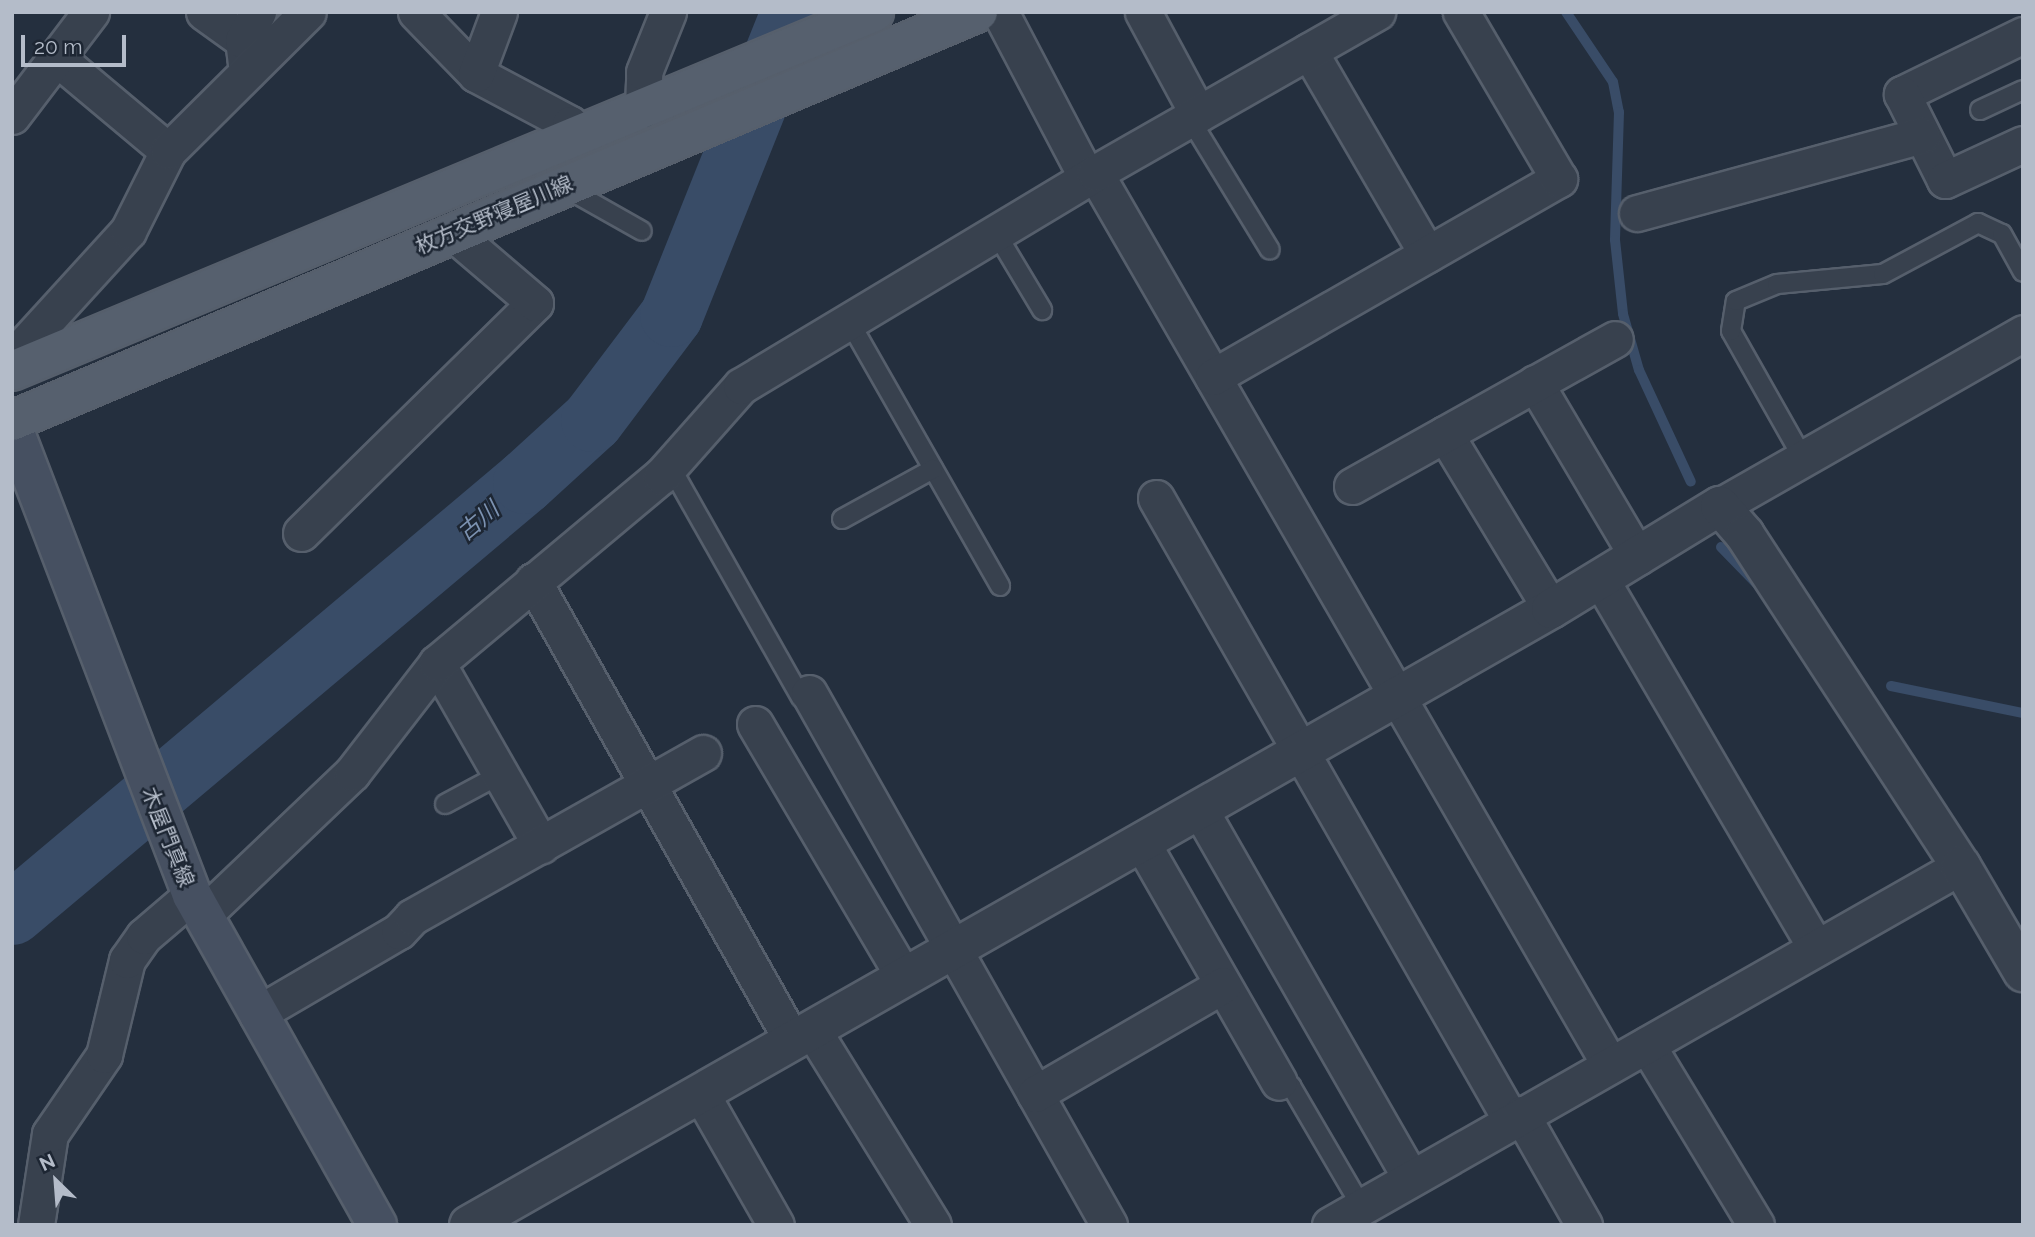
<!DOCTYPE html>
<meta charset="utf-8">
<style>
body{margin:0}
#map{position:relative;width:2035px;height:1237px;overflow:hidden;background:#242f3e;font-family:Raleway,"Noto Sans JP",sans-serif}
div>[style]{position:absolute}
.stream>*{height:10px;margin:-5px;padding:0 5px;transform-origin:5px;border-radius:5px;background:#394c67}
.river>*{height:63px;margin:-31.5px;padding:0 31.5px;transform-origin:31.5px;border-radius:31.5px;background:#394c67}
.roads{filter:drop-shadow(2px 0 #565f6c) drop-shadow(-2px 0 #565f6c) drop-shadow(0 2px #565f6c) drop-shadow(0 -2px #565f6c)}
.service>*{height:18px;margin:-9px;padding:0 9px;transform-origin:9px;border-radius:9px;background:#38414e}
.minor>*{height:35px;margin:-17.5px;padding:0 17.5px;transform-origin:17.5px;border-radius:17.5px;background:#38414e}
.tertiary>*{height:38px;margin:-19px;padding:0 19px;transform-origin:19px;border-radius:19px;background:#38414e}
.secondary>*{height:38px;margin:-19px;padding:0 19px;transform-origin:19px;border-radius:19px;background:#465061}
.primary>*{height:38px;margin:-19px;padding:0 19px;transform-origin:19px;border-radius:19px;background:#56606e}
span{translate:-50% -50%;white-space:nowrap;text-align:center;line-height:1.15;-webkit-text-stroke:5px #1d2633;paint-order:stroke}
.street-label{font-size:21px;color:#b4bcc9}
.water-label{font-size:23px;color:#7c92b1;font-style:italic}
.frame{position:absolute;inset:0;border:14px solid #b4bcc9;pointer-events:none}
.north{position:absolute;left:21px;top:1146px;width:70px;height:70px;-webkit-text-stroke:5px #1d2633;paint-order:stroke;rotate:335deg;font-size:19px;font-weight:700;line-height:28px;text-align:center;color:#b4bcc9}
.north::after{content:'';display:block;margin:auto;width:24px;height:32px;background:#b4bcc9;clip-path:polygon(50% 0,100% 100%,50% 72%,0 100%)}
.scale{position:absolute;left:21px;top:35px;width:105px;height:32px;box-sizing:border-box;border:4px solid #b4bcc9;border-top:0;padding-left:9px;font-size:21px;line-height:24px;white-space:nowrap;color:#b4bcc9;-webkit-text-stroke:5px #1d2633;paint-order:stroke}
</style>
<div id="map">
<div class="stream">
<div style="left:1566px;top:12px;width:84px;rotate:56.1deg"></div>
<div style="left:1613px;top:82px;width:31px;rotate:79deg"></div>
<div style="left:1619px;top:112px;width:128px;rotate:91.8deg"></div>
<div style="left:1615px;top:240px;width:74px;rotate:83.8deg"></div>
<div style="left:1623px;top:314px;width:58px;rotate:74.1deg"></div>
<div style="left:1639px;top:370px;width:123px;rotate:65.1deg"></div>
<div style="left:1721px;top:547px;width:53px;rotate:45.8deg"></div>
<div style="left:1891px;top:686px;width:135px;rotate:11.6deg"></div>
</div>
<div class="river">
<div style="left:12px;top:913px;width:669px;rotate:-40.09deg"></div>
<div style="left:524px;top:482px;width:92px;rotate:-42.4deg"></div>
<div style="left:592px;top:420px;width:131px;rotate:-53deg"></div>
<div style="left:671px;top:315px;width:326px;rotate:-68.2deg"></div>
</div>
<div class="roads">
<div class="service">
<div style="left:1980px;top:110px;width:47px;rotate:-24.9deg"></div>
<div style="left:1190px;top:119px;width:153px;rotate:58.6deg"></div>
<div style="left:566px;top:188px;width:87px;rotate:29.5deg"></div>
<div style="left:996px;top:233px;width:90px;rotate:59.1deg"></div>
<div style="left:849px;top:321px;width:305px;rotate:60.3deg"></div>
<div style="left:1804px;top:460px;width:148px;rotate:-119.5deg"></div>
<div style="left:1731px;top:331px;width:30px;rotate:-81deg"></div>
<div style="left:1736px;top:301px;width:44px;rotate:-22.5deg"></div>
<div style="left:1777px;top:284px;width:106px;rotate:-5.4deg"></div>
<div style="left:1883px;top:274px;width:108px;rotate:-28.2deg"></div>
<div style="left:1978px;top:223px;width:26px;rotate:25deg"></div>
<div style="left:2002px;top:234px;width:43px;rotate:61.1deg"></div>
<div style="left:670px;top:466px;width:266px;rotate:60.5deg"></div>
<div style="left:842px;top:519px;width:104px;rotate:-28.8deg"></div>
<div style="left:445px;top:804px;width:64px;rotate:-28.2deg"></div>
<div style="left:1279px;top:1082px;width:13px;rotate:18deg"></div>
<div style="left:1291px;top:1086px;width:139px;rotate:59.7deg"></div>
</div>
<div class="minor">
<div style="left:204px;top:12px;width:48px;rotate:35.7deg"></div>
<div style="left:416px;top:12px;width:86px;rotate:45.9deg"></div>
<div style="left:476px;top:74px;width:106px;rotate:28deg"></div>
<div style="left:570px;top:124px;width:13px;rotate:67deg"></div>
<div style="left:1000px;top:12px;width:187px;rotate:62.3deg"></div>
<div style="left:1143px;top:12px;width:116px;rotate:61.7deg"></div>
<div style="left:2023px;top:35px;width:135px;rotate:154deg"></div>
<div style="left:1902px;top:94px;width:96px;rotate:63.4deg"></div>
<div style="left:1945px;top:180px;width:86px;rotate:-24.8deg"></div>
<div style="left:1309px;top:51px;width:235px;rotate:59.8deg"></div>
<div style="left:57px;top:58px;width:145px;rotate:40deg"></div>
<div style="left:247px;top:72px;width:32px;rotate:-97deg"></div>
<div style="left:243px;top:40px;width:32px;rotate:-62deg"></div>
<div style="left:476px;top:74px;width:66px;rotate:-69.6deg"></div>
<div style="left:643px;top:109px;width:37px;rotate:-88deg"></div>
<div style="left:644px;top:72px;width:65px;rotate:-68.2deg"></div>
<div style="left:12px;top:116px;width:131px;rotate:-52.8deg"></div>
<div style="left:1095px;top:173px;width:1030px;rotate:60deg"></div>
<div style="left:1637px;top:213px;width:295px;rotate:-15.3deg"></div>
<div style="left:12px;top:358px;width:172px;rotate:-47.6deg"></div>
<div style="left:128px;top:231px;width:89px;rotate:-63.4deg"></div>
<div style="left:168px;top:151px;width:197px;rotate:-44.8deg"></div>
<div style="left:1213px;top:377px;width:399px;rotate:-29.8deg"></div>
<div style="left:1559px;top:179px;width:194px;rotate:-120.4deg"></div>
<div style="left:1535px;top:383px;width:202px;rotate:59.4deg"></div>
<div style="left:1445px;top:434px;width:205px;rotate:58.8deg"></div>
<div style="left:1352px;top:486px;width:301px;rotate:-29.2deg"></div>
<div style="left:1156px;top:498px;width:716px;rotate:60.28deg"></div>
<div style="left:1720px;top:506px;width:349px;rotate:-29.7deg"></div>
<div style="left:301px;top:533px;width:328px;rotate:-44.5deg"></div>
<div style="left:535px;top:303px;width:108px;rotate:-139.5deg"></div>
<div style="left:1601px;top:580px;width:426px;rotate:59.7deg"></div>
<div style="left:533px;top:581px;width:527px;rotate:60.57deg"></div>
<div style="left:437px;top:663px;width:210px;rotate:60.3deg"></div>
<div style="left:809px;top:693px;width:611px;rotate:60.58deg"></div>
<div style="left:755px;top:724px;width:294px;rotate:59.5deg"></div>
<div style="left:1200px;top:810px;width:422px;rotate:60.2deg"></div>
<div style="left:1142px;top:843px;width:275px;rotate:60.2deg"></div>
<div style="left:203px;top:915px;width:206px;rotate:-43.6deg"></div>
<div style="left:352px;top:773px;width:139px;rotate:-52.3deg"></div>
<div style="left:437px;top:663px;width:292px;rotate:-39.9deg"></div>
<div style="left:661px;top:476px;width:120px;rotate:-48.4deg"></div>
<div style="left:741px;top:386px;width:413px;rotate:-31deg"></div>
<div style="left:1095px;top:173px;width:325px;rotate:-29.7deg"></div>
<div style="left:257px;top:1014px;width:164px;rotate:-30.3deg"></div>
<div style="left:399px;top:931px;width:19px;rotate:-47deg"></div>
<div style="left:412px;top:917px;width:334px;rotate:-29.4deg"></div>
<div style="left:812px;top:1029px;width:230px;rotate:58.3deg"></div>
<div style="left:1647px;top:1045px;width:210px;rotate:58.8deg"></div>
<div style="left:700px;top:1092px;width:153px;rotate:60.3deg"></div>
<div style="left:1035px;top:1094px;width:217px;rotate:-30.1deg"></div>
<div style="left:1521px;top:1114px;width:128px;rotate:60.4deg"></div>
<div style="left:36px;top:1225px;width:92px;rotate:-81.3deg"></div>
<div style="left:50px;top:1134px;width:96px;rotate:-55.6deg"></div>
<div style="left:104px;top:1055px;width:98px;rotate:-76.4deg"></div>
<div style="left:127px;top:960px;width:29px;rotate:-55deg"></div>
<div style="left:144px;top:936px;width:63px;rotate:-40.5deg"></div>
<div style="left:1330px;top:1225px;width:726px;rotate:-29.64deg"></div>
</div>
<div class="tertiary">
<div style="left:469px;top:1225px;width:1245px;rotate:-29.65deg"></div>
<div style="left:1551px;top:609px;width:198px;rotate:-31.4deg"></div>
<div style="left:1720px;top:506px;width:38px;rotate:49deg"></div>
<div style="left:1745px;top:535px;width:395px;rotate:56.9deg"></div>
<div style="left:1961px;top:866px;width:123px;rotate:59.7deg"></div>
</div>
<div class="secondary">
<div style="left:12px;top:425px;width:503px;rotate:69.04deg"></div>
<div style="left:192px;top:895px;width:378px;rotate:60.7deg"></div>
</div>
<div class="primary">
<div style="left:12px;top:371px;width:934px;rotate:-22.61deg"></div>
<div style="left:12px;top:421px;width:1049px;rotate:-22.95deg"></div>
</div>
</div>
<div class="street-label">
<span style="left:494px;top:215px;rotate:-23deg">枚方交野寝屋川線</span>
<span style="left:168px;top:837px;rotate:68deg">木屋門真線</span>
</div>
<div class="water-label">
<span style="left:478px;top:521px;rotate:-40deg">古川</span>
</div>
<div class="frame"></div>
<div class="north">N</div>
<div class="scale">20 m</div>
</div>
